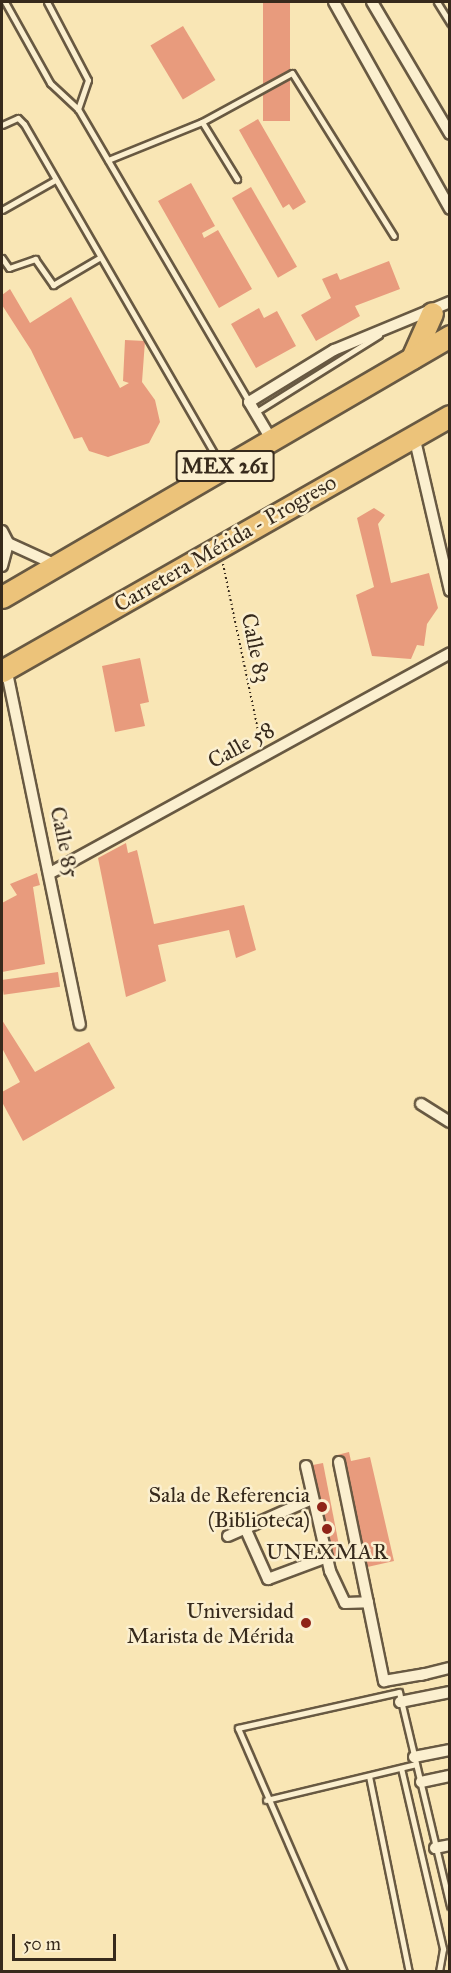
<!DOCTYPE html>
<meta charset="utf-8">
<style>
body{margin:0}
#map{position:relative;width:451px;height:1973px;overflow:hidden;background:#f9e6b5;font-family:"IM FELL Great Primer",serif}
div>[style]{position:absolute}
.building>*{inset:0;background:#e89b7d;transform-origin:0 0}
.path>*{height:2px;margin-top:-1px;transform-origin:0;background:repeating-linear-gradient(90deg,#372a1c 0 1.5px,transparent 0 4.5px)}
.roads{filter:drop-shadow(2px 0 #685942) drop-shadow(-2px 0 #685942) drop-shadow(0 2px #685942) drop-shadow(0 -2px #685942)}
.lane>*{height:5px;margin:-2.5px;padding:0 2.5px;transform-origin:2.5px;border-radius:2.5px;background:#fbefcf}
.street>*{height:10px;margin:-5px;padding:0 5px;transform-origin:5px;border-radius:5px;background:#fbefcf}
.highway>*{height:21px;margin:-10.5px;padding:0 10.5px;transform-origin:10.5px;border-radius:10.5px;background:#ecc37a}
.dots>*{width:16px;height:16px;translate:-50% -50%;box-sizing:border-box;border:3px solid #fbefcf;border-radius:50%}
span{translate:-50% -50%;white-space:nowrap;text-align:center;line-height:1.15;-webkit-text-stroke:5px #fbefcf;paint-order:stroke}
.shield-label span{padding:2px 4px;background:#fbefcf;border:2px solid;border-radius:4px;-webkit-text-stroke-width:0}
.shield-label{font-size:21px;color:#372a1c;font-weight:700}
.street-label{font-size:22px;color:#372a1c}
.poi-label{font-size:22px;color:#372a1c}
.right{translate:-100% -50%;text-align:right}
.frame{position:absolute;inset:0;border:3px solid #372a1c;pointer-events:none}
.scale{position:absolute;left:12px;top:1934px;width:104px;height:27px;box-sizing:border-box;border:3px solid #372a1c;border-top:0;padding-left:8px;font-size:18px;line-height:21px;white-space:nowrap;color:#372a1c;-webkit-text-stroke:4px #fbefcf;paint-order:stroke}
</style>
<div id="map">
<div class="building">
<div style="left:263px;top:2px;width:27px;height:119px"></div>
<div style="left:183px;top:26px;width:63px;height:38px;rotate:59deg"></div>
<div style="clip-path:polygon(258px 119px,306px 202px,293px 210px,289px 204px,283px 208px,239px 130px)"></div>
<div style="clip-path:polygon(191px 183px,215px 226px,202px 233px,204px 238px,218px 230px,252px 289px,219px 308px,158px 201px)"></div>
<div style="left:251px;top:187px;width:92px;height:22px;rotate:60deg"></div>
<div style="clip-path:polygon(389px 261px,400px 289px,355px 306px,360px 316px,316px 341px,301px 315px,331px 298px,322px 279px,337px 273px,340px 280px)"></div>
<div style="clip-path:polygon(10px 289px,30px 323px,71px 297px,120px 388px,129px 383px,123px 381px,125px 340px,145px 341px,142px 382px,155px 400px,160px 422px,149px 443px,108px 457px,89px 451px,82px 437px,74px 439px,31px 350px,2px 305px,2px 295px)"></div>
<div style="clip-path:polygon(259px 308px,264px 318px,277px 311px,296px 346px,256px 368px,231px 324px)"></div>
<div style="clip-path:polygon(374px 508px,385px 515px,378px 524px,391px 583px,429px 573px,438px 608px,427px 624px,424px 646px,417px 645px,411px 659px,372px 656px,356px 595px,374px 587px,357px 518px)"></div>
<div style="clip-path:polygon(140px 658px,149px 702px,140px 704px,145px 726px,115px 732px,102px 666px)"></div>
<div style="clip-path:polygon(126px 843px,128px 853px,137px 850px,154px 924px,244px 905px,256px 950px,236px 958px,229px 930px,158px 945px,166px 981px,126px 997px,98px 858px)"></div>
<div style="clip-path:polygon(37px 873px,40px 885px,33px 887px,45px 964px,2px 972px,2px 903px,17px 895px,10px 884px)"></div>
<div style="left:58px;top:972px;width:15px;height:57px;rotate:82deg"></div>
<div style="clip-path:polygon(2px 1020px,35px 1072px,89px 1042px,115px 1088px,23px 1141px,2px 1102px,2px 1092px,20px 1082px,2px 1048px)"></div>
<div style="clip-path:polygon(349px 1452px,351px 1461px,370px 1457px,394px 1561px,363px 1568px,337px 1455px)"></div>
<div style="left:323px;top:1463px;width:98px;height:17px;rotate:79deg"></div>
</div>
<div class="path">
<div style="left:223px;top:564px;width:184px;rotate:78.1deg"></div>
</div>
<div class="roads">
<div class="lane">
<div style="left:5px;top:2px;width:93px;rotate:60.9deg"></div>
<div style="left:50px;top:83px;width:38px;rotate:43deg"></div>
<div style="left:78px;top:109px;width:339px;rotate:59.7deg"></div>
<div style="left:47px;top:2px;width:88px;rotate:62.3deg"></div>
<div style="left:88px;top:80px;width:31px;rotate:109deg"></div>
<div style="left:437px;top:2px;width:25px;rotate:58deg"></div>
<div style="left:202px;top:122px;width:67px;rotate:58.4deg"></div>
<div style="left:2px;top:125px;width:17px;rotate:-24deg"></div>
<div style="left:18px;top:118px;width:8px;rotate:45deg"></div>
<div style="left:24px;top:124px;width:392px;rotate:60deg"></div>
<div style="left:108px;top:160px;width:101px;rotate:-22deg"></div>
<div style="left:202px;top:122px;width:102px;rotate:-28.6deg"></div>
<div style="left:292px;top:73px;width:192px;rotate:58deg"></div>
<div style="left:2px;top:210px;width:61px;rotate:-29.5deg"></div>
<div style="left:2px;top:258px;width:12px;rotate:55deg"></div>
<div style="left:9px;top:268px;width:28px;rotate:-19deg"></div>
<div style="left:35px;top:259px;width:32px;rotate:55deg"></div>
<div style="left:53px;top:285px;width:53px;rotate:-30.4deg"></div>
<div style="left:256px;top:412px;width:145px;rotate:-32deg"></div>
<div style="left:401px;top:1768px;width:186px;rotate:76.9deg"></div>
<div style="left:443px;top:1949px;width:23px;rotate:100deg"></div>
<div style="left:369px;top:1776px;width:200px;rotate:78.5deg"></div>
<div style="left:266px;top:1800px;width:154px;rotate:-13.5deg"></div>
<div style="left:344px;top:1972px;width:266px;rotate:-113.5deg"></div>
<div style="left:238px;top:1728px;width:165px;rotate:-12.6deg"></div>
<div style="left:399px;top:1692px;width:220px;rotate:76.6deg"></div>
</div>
<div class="street">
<div style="left:334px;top:2px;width:237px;rotate:60.7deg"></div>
<div style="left:372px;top:2px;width:153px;rotate:59.4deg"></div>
<div style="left:414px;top:436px;width:159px;rotate:76.9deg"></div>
<div style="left:271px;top:439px;width:43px;rotate:-120.7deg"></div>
<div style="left:249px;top:402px;width:100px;rotate:-31.5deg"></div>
<div style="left:334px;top:350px;width:126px;rotate:-22.5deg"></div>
<div style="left:2px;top:531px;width:13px;rotate:63deg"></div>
<div style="left:8px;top:543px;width:53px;rotate:24.6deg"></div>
<div style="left:2px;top:566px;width:24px;rotate:-75deg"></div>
<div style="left:6px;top:668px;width:364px;rotate:78.3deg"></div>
<div style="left:52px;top:872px;width:454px;rotate:-28.8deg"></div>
<div style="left:421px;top:1104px;width:34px;rotate:32deg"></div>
<div style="left:339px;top:1462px;width:224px;rotate:78.4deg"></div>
<div style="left:384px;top:1681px;width:42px;rotate:-9.7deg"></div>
<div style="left:306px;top:1466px;width:108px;rotate:77.1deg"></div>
<div style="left:330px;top:1571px;width:35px;rotate:65deg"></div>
<div style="left:345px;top:1603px;width:23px;rotate:-2deg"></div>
<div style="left:241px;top:1519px;width:66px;rotate:65.8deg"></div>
<div style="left:268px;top:1579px;width:63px;rotate:-20.4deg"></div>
<div style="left:228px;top:1536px;width:92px;rotate:-23.8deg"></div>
<div style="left:421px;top:1675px;width:30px;rotate:-14deg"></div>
<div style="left:400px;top:1702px;width:51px;rotate:-11.3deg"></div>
<div style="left:414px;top:1757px;width:37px;rotate:-11deg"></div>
<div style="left:421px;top:1782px;width:30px;rotate:-12deg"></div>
<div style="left:435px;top:1848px;width:15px;rotate:-11deg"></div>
</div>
<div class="highway">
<div style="left:412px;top:358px;width:49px;rotate:-66deg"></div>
<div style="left:2px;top:597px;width:518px;rotate:-30.22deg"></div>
<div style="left:2px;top:671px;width:515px;rotate:-29.65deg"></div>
</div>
</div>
<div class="dots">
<div style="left:322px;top:1507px;background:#8f2418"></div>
<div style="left:327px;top:1529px;background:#8f2418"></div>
<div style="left:306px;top:1623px;background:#8f2418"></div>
</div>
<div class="shield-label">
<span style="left:225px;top:466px">MEX 261</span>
</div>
<div class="street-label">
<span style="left:225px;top:543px;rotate:-30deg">Carretera Mérida - Progreso</span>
<span style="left:256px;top:648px;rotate:78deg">Calle 83</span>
<span style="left:241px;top:745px;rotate:-29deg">Calle 58</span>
<span style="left:65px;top:842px;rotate:78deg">Calle 85</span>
</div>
<div class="poi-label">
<span class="right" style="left:310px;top:1507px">Sala de Referencia<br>(Biblioteca)</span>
<span style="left:327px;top:1552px">UNEXMAR</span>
<span class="right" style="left:294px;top:1623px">Universidad<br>Marista de Mérida</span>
</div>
<div class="frame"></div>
<div class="scale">50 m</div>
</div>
